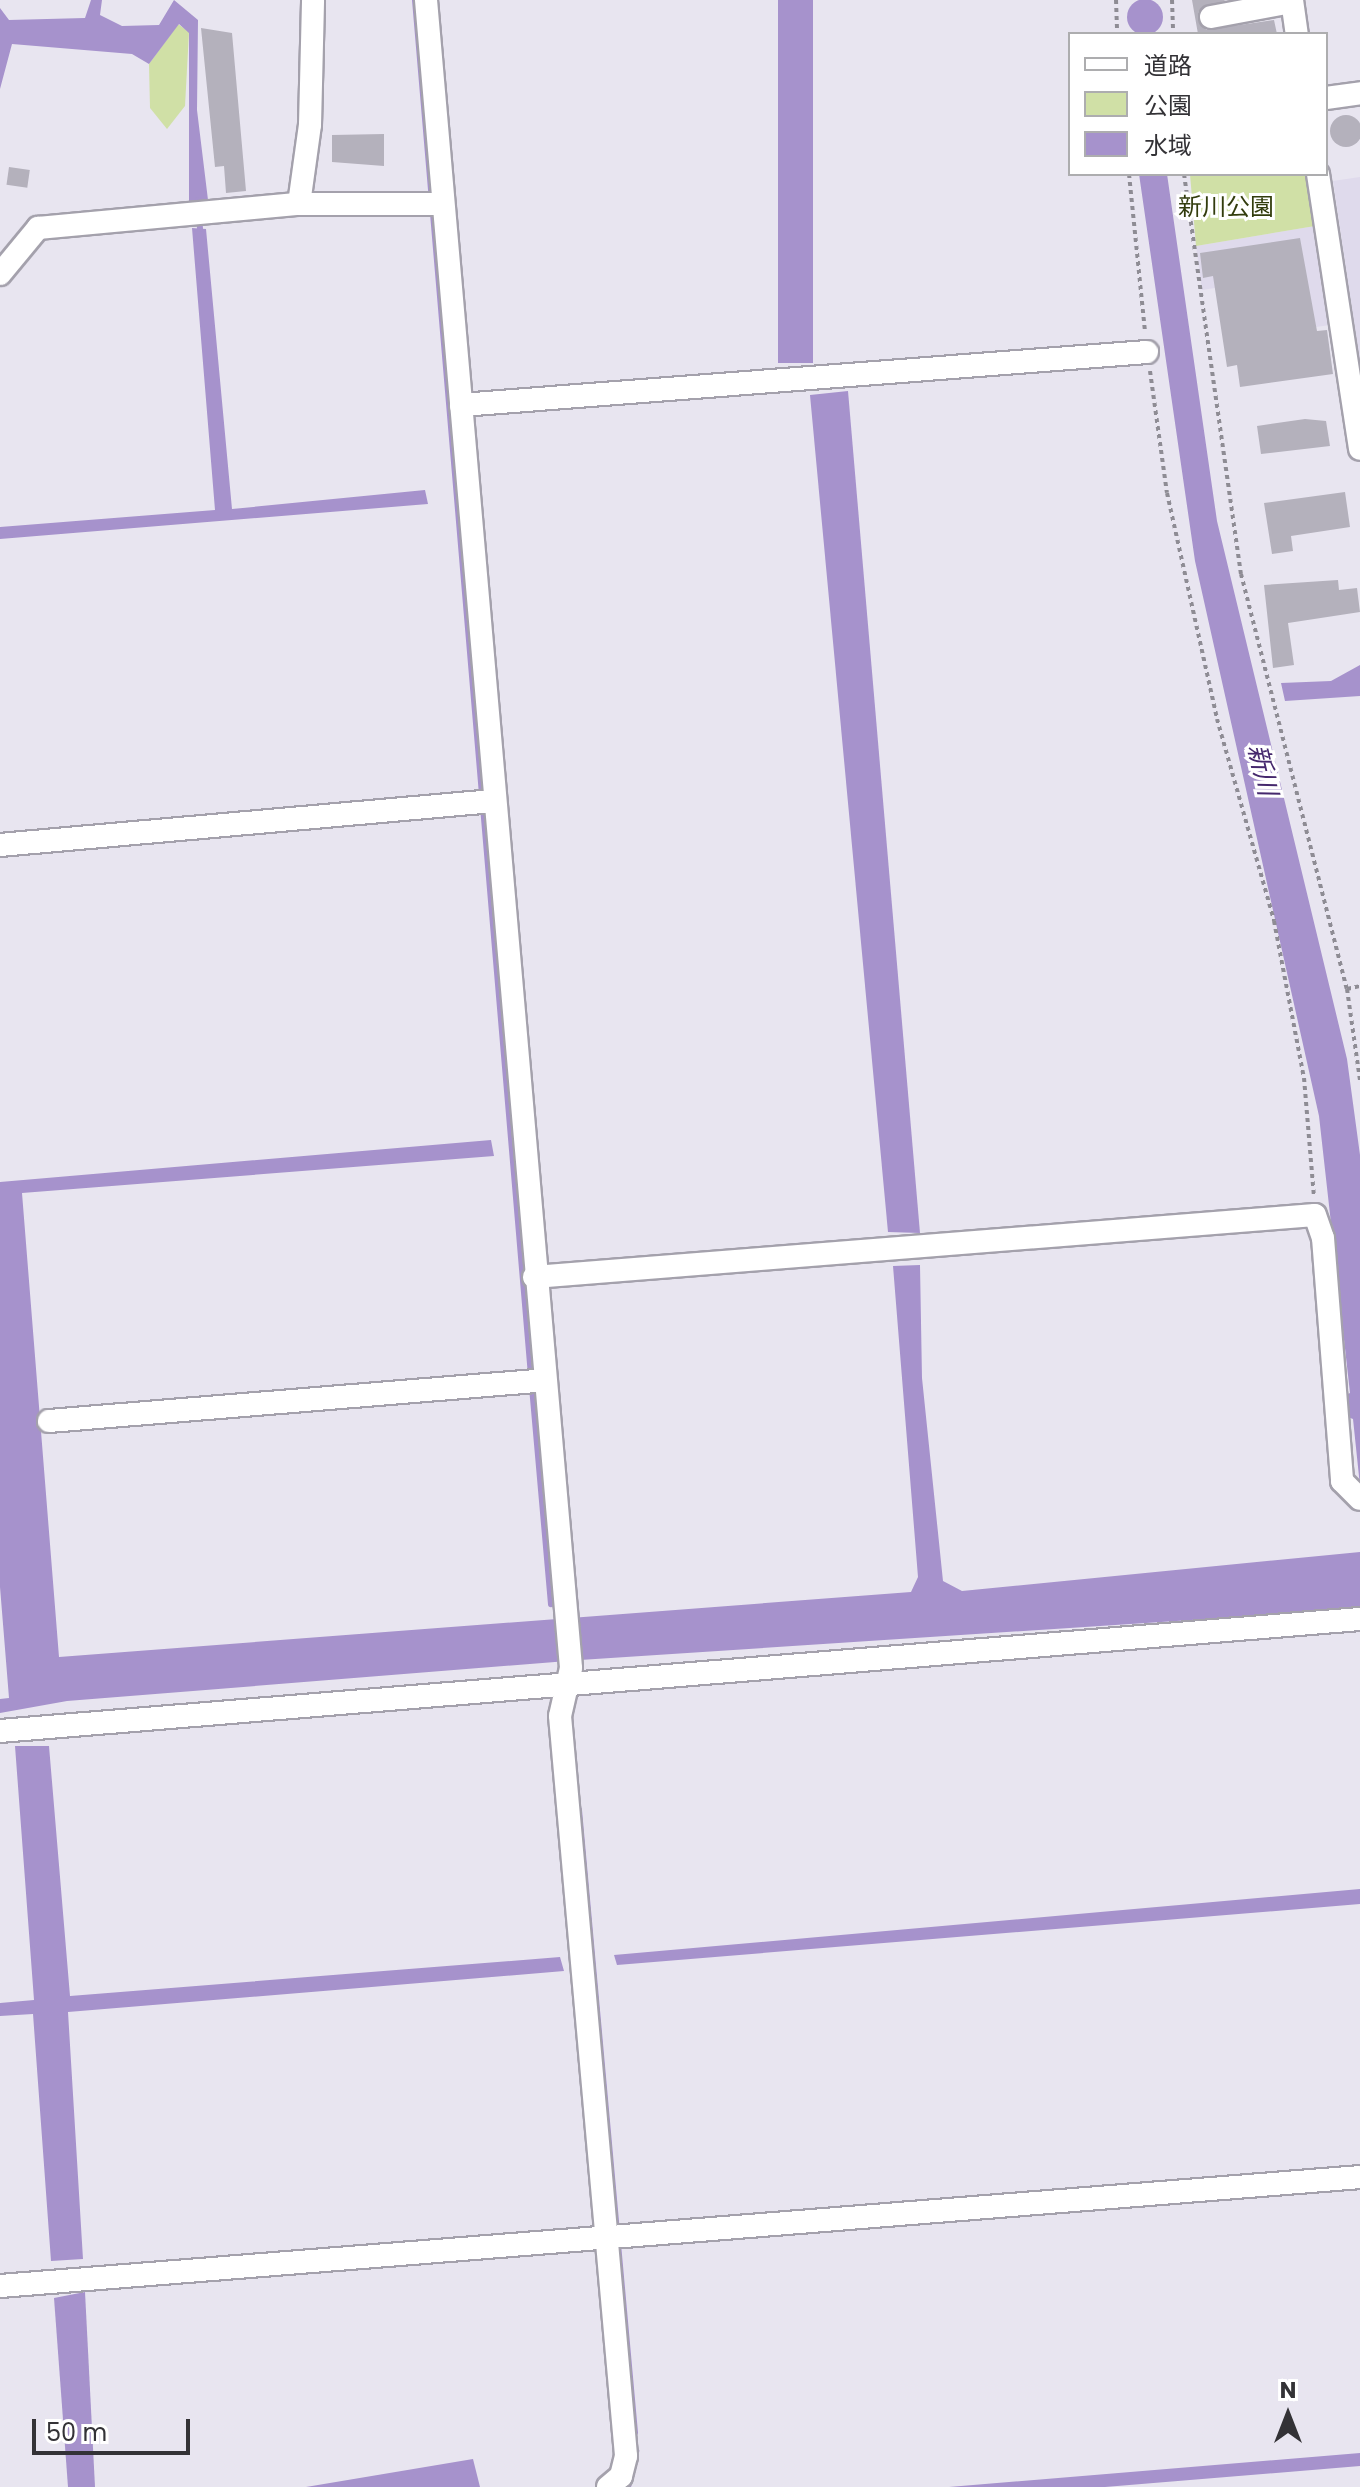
<!DOCTYPE html>
<meta charset="utf-8">
<style>
body{margin:0}
#map{position:relative;width:1360px;height:2487px;overflow:hidden;background:#e8e5f0;font-family:Poppins,"Noto Sans JP",sans-serif}
div>[style]{position:absolute}
.built>*{inset:0;background:#dfdaec}
.green>*{inset:0;background:#d0e0a6}
.water>*{inset:0;background:#a692cc;transform-origin:0 0}
.round{border-radius:50%}
.stream>*{height:6px;margin:-3px;padding:0 3px;transform-origin:3px;border-radius:3px;background:#a692cc}
.building>*{inset:0;background:#b4b1bc;transform-origin:0 0}
.path>*{height:4px;margin-top:-2px;transform-origin:0;background:repeating-linear-gradient(90deg,#8e8c94 0 4px,transparent 0 8px)}
.roads{filter:drop-shadow(2px 0 #a4a1ac) drop-shadow(-2px 0 #a4a1ac) drop-shadow(0 2px #a4a1ac) drop-shadow(0 -2px #a4a1ac)}
.street>*{height:22px;margin:-11px;padding:0 11px;transform-origin:11px;border-radius:11px;background:#fff}
span{translate:-50% -50%;white-space:nowrap;text-align:center;line-height:1.15;-webkit-text-stroke:6px #fff;paint-order:stroke}
.park-label{font-size:24px;color:#323c0d}
.water-label{font-size:26px;color:#45286d;font-style:italic}
.legend{position:absolute;left:1068px;top:32px;width:260px;height:144px;box-sizing:border-box;background:#fff;border:2px solid #adadaf;margin:0;padding:10px 14px;list-style:none;font-size:24px;color:#333236}
.legend li{display:flex;align-items:center;gap:16px;height:40px}
.legend b{width:40px;border:2px solid #adadaf}
.north{position:absolute;left:1248px;top:2375px;width:80px;height:80px;-webkit-text-stroke:6px #fff;paint-order:stroke;rotate:0deg;font-size:22px;font-weight:700;line-height:32px;text-align:center;color:#333236}
.north::after{content:'';display:block;margin:auto;width:28px;height:36px;background:#333236;clip-path:polygon(50% 0,100% 100%,50% 72%,0 100%)}
.scale{position:absolute;left:32px;top:2419px;width:158px;height:36px;box-sizing:border-box;border:4px solid #333236;border-top:0;padding-left:10px;font-size:24px;line-height:28px;white-space:nowrap;color:#333236;-webkit-text-stroke:6px #fff;paint-order:stroke}
</style>
<div id="map">
<div class="built">
<div style="clip-path:polygon(1360px 177px,1360px 362px,1333px 181px)"></div>
<div style="clip-path:polygon(1315px 226px,1330px 325px,1267px 334px,1260px 281px,1202px 290px,1196px 246px)"></div>
</div>
<div class="green">
<div style="clip-path:polygon(178px 24px,189px 32px,185px 106px,167px 129px,150px 108px,149px 64px)"></div>
<div style="clip-path:polygon(1190px 174px,1307px 174px,1315px 226px,1196px 246px)"></div>
</div>
<div class="water">
<div class="round" style="left:1127px;top:-1px;width:36px;height:36px"></div>
<div style="clip-path:polygon(91px 0,102px 0,100px 15px,122px 26px,159px 25px,174px 0,198px 20px,197px 110px,208px 200px,189px 201px,189px 33px,179px 24px,149px 64px,132px 54px,12px 44px,0 89px,0 8px,9px 20px,85px 18px)"></div>
<div style="left:778px;top:0;width:35px;height:363px"></div>
<div style="clip-path:polygon(1139px 174px,1167px 174px,1217px 521px,1347px 1059px,1360px 1155px,1360px 1486px,1353px 1419px,1345px 1416px,1342px 1397px,1350px 1393px,1319px 1116px,1195px 561px)"></div>
<div style="clip-path:polygon(192px 228px,206px 229px,232px 509px,425px 490px,428px 504px,0 539px,0 527px,215px 510px)"></div>
<div style="clip-path:polygon(848px 391px,920px 1233px,888px 1232px,810px 395px)"></div>
<div style="clip-path:polygon(1360px 665px,1360px 696px,1285px 701px,1281px 683px,1331px 681px)"></div>
<div style="clip-path:polygon(491px 1140px,494px 1156px,22px 1193px,59px 1657px,911px 1592px,918px 1577px,893px 1266px,920px 1265px,922px 1378px,943px 1581px,962px 1591px,1360px 1552px,1360px 1609px,580px 1660px,67px 1701px,0 1713px,0 1699px,9px 1698px,0 1587px,0 1182px)"></div>
<div style="clip-path:polygon(15px 1746px,49px 1746px,70px 1996px,560px 1957px,564px 1971px,68px 2012px,83px 2259px,51px 2261px,33px 2014px,0 2016px,0 2003px,34px 2000px)"></div>
<div style="clip-path:polygon(1360px 1889px,1360px 1904px,617px 1965px,614px 1955px)"></div>
<div style="clip-path:polygon(85px 2292px,95px 2487px,68px 2487px,54px 2298px)"></div>
<div style="clip-path:polygon(1360px 2453px,1360px 2466px,1105px 2487px,949px 2487px)"></div>
<div style="clip-path:polygon(473px 2459px,480px 2487px,306px 2487px)"></div>
</div>
<div class="stream">
<div style="left:415px;top:0;width:1380px;rotate:85.18deg"></div>
<div style="left:198px;top:200px;width:29px;rotate:86deg"></div>
<div style="left:532px;top:1387px;width:218px;rotate:85deg"></div>
<div style="left:579px;top:1810px;width:625px;rotate:84.86deg"></div>
<div style="left:628px;top:2487px;width:37px;rotate:-77deg"></div>
</div>
<div class="building">
<div style="clip-path:polygon(1192px 0,1226px 0,1198px 12px,1206px 30px,1274px 20px,1277px 34px,1198px 34px)"></div>
<div style="clip-path:polygon(201px 28px,232px 33px,246px 191px,226px 193px,224px 166px,215px 167px)"></div>
<div class="round" style="left:1330px;top:115px;width:32px;height:32px"></div>
<div style="clip-path:polygon(384px 134px,384px 166px,332px 162px,332px 135px)"></div>
<div style="left:9px;top:167px;width:21px;height:18px;rotate:8deg"></div>
<div style="clip-path:polygon(1300px 238px,1317px 331px,1327px 330px,1333px 374px,1240px 387px,1237px 365px,1227px 367px,1213px 276px,1203px 278px,1200px 253px)"></div>
<div style="clip-path:polygon(1305px 419px,1326px 421px,1330px 446px,1261px 454px,1257px 426px)"></div>
<div style="clip-path:polygon(1345px 492px,1350px 527px,1291px 536px,1293px 551px,1272px 554px,1264px 503px)"></div>
<div style="clip-path:polygon(1338px 580px,1339px 590px,1357px 588px,1360px 612px,1288px 623px,1294px 665px,1273px 668px,1264px 585px)"></div>
</div>
<div class="path">
<div style="left:1116px;top:0;width:34px;rotate:88deg"></div>
<div style="left:1172px;top:0;width:34px;rotate:88deg"></div>
<div style="left:1129px;top:174px;width:158px;rotate:84.2deg"></div>
<div style="left:1184px;top:174px;width:404px;rotate:81.9deg"></div>
<div style="left:1241px;top:574px;width:428px;rotate:75.7deg"></div>
<div style="left:1347px;top:989px;width:92px;rotate:81.9deg"></div>
<div style="left:1150px;top:371px;width:123px;rotate:82.1deg"></div>
<div style="left:1167px;top:493px;width:231px;rotate:77.5deg"></div>
<div style="left:1217px;top:719px;width:210px;rotate:74.2deg"></div>
<div style="left:1274px;top:921px;width:160px;rotate:79.2deg"></div>
<div style="left:1304px;top:1078px;width:119px;rotate:85.2deg"></div>
<div style="left:1347px;top:989px;width:13px;rotate:-13deg"></div>
</div>
<div class="roads">
<div class="street">
<div style="left:426px;top:0;width:1674px;rotate:85.03deg"></div>
<div style="left:571px;top:1668px;width:49px;rotate:102.9deg"></div>
<div style="left:560px;top:1716px;width:743px;rotate:84.9deg"></div>
<div style="left:626px;top:2456px;width:21px;rotate:104deg"></div>
<div style="left:621px;top:2476px;width:17px;rotate:140deg"></div>
<div style="left:1292px;top:0;width:34px;rotate:82deg"></div>
<div style="left:1211px;top:17px;width:82px;rotate:-10.5deg"></div>
<div style="left:1326px;top:98px;width:34px;rotate:-8deg"></div>
<div style="left:1318px;top:174px;width:278px;rotate:81.3deg"></div>
<div style="left:299px;top:204px;width:80px;rotate:-82.1deg"></div>
<div style="left:310px;top:125px;width:125px;rotate:-88.6deg"></div>
<div style="left:0;top:274px;width:60px;rotate:-50.4deg"></div>
<div style="left:38px;top:228px;width:262px;rotate:-5.3deg"></div>
<div style="left:299px;top:204px;width:144px"></div>
<div style="left:461px;top:405px;width:688px;rotate:-4.42deg"></div>
<div style="left:0;top:845px;width:496px;rotate:-5.1deg"></div>
<div style="left:534px;top:1277px;width:783px;rotate:-4.54deg"></div>
<div style="left:1315px;top:1215px;width:24px;rotate:71deg"></div>
<div style="left:1323px;top:1238px;width:244px;rotate:85.5deg"></div>
<div style="left:1342px;top:1481px;width:25px;rotate:45deg"></div>
<div style="left:49px;top:1421px;width:496px;rotate:-4.7deg"></div>
<div style="left:0;top:1731px;width:1365px;rotate:-4.71deg"></div>
<div style="left:0;top:2286px;width:1364px;rotate:-4.58deg"></div>
</div>
</div>
<div class="park-label">
<span style="left:1226px;top:207px">新川公園</span>
</div>
<div class="water-label">
<span style="left:1262px;top:770px;rotate:77deg">新川</span>
</div>
<ul class="legend">
<li><b style="height:10px;background:#fff"></b>道路</li>
<li><b style="height:22px;background:#d0e0a6"></b>公園</li>
<li><b style="height:22px;background:#a692cc"></b>水域</li>
</ul>
<div class="north">N</div>
<div class="scale">50 m</div>
</div>
